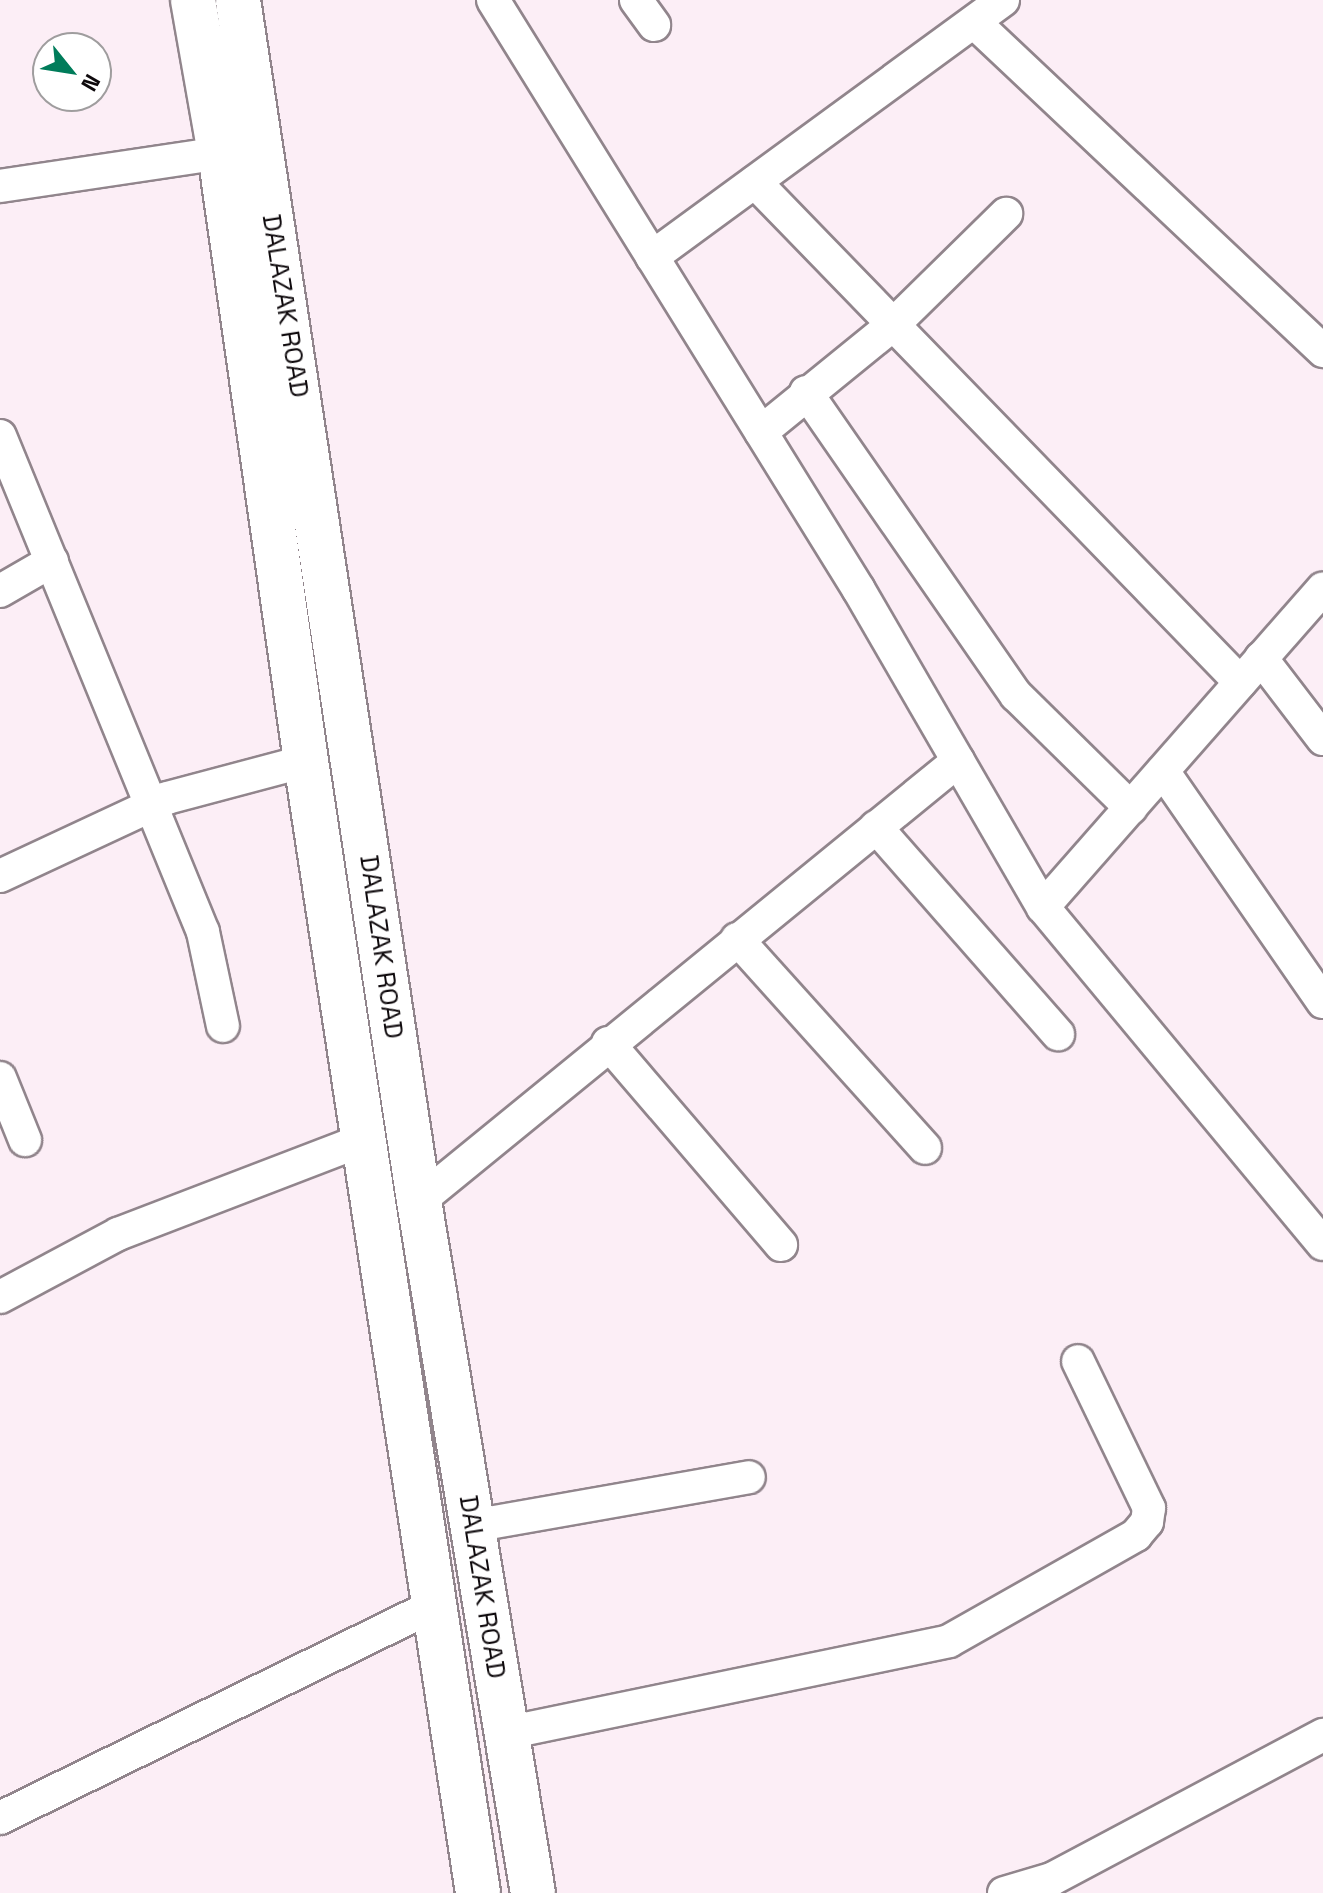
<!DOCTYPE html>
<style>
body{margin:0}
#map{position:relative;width:1323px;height:1893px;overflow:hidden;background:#fceef6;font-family:"Space Grotesk",sans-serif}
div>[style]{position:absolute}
.roads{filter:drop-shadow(2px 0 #91858c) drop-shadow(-2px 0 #91858c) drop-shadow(0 2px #91858c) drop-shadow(0 -2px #91858c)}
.minor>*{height:32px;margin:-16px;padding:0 16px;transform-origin:16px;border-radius:16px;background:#fff}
.primary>*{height:44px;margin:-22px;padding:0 22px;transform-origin:22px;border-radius:22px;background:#fff}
span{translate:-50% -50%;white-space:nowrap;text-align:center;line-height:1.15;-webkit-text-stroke:6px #fff;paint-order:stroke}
.street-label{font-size:26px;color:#0f0a0d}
.north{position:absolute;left:32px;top:32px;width:80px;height:80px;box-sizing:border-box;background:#fff;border:2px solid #9f9d9e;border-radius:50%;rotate:120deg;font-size:22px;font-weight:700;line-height:32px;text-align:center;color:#0f0a0d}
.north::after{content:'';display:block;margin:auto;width:28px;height:36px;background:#007c5a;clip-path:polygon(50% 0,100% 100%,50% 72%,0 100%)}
</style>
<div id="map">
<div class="roads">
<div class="minor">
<div style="left:493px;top:0;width:694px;rotate:58.19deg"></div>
<div style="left:859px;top:590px;width:367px;rotate:59.9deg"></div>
<div style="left:1043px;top:907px;width:438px;rotate:50.3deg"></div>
<div style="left:636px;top:0;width:31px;rotate:54deg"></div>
<div style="left:974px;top:22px;width:480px;rotate:43.3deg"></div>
<div style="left:755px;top:182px;width:697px;rotate:45.87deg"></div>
<div style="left:0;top:186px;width:222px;rotate:-8.5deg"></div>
<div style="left:652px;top:257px;width:435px;rotate:-36.2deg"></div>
<div style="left:806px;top:392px;width:369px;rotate:55.3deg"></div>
<div style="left:1016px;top:695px;width:161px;rotate:44.5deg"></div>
<div style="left:761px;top:432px;width:173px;rotate:-39.1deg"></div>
<div style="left:895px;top:323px;width:156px;rotate:-44.5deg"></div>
<div style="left:0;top:436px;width:536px;rotate:67.74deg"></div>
<div style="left:203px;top:932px;width:96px;rotate:78deg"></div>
<div style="left:0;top:591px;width:60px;rotate:-30deg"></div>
<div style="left:1261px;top:658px;width:102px;rotate:52.6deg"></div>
<div style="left:1163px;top:771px;width:281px;rotate:55.3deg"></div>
<div style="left:876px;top:827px;width:276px;rotate:48.7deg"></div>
<div style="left:0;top:876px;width:184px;rotate:-25deg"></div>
<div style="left:167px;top:798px;width:144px;rotate:-14.9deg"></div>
<div style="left:1043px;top:907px;width:424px;rotate:-48.7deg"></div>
<div style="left:737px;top:939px;width:281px;rotate:48deg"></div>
<div style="left:608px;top:1043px;width:266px;rotate:49.4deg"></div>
<div style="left:0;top:1078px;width:67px;rotate:68deg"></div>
<div style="left:419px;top:1201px;width:696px;rotate:-39.23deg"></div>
<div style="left:0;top:1297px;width:134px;rotate:-28.1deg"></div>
<div style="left:118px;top:1234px;width:262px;rotate:-21deg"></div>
<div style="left:472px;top:1526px;width:281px;rotate:-10deg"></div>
<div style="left:506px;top:1733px;width:452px;rotate:-11.7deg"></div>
<div style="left:949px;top:1641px;width:215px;rotate:-29.5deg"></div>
<div style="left:1136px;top:1535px;width:17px;rotate:-50deg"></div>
<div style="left:1147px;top:1522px;width:14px;rotate:-82deg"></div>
<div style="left:1149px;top:1508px;width:163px;rotate:-115.8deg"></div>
<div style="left:0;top:1818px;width:482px;rotate:-26.1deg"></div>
<div style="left:1004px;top:1893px;width:50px;rotate:-16.3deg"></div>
<div style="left:1052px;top:1879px;width:307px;rotate:-28deg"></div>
</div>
<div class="primary">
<div style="left:193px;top:0;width:155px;rotate:80deg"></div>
<div style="left:220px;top:153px;width:614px;rotate:81.95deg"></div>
<div style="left:306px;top:761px;width:1145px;rotate:81.36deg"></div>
<div style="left:238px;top:0;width:1215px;rotate:81.43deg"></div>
<div style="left:419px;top:1201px;width:701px;rotate:80.65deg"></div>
</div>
</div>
<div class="street-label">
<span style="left:285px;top:306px;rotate:81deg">DALAZAK ROAD</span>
<span style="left:381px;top:947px;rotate:82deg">DALAZAK ROAD</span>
<span style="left:482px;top:1587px;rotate:81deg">DALAZAK ROAD</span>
</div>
<div class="north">N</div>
</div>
